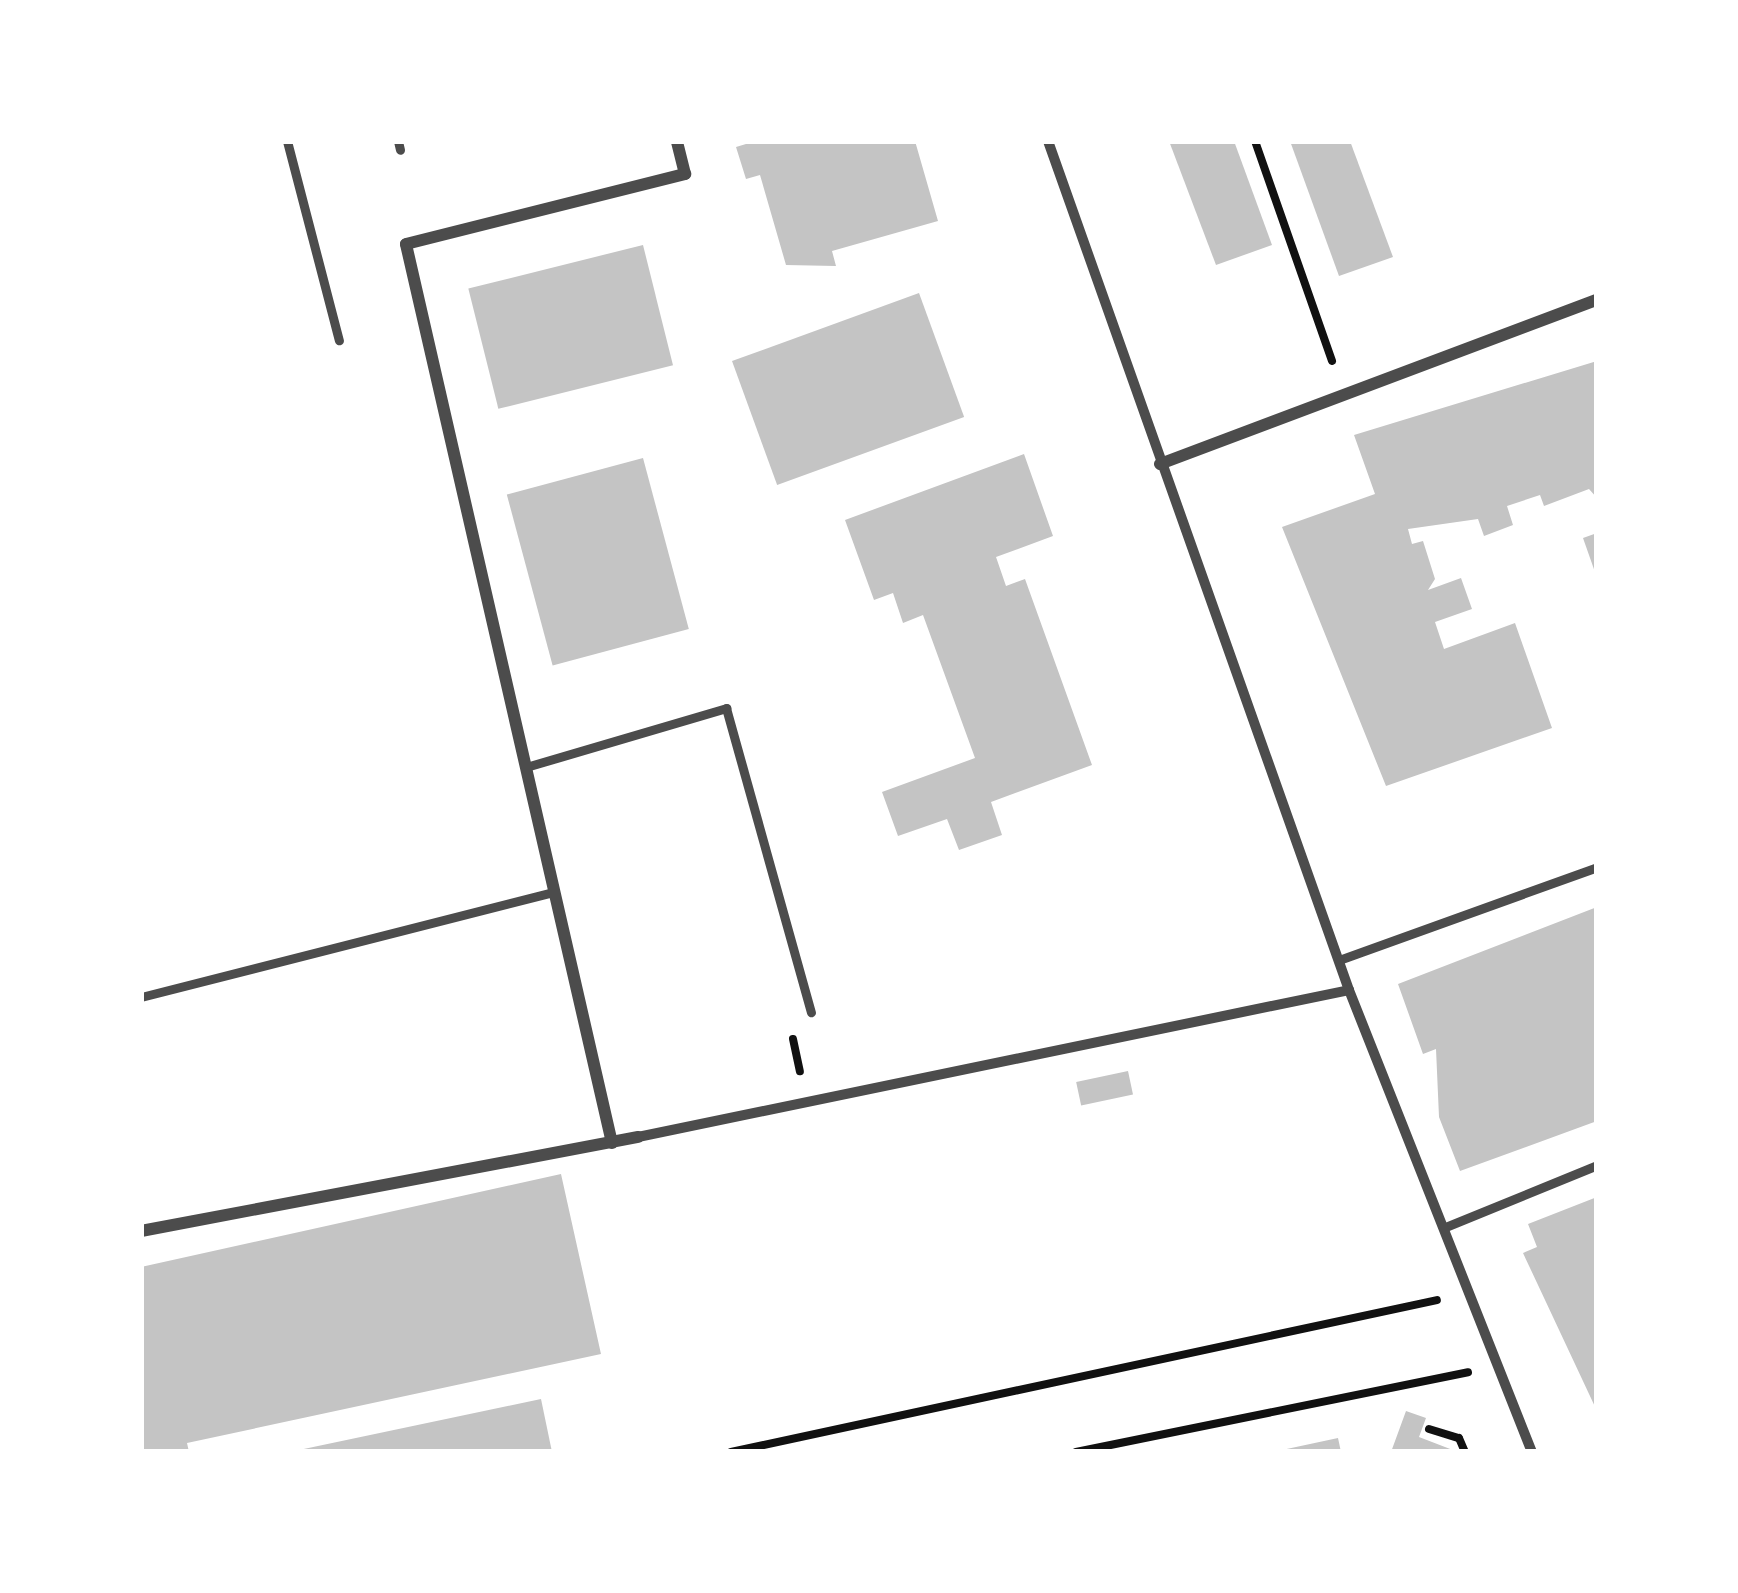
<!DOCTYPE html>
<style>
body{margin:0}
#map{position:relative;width:1738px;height:1593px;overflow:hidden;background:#fff;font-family:"Work Sans",sans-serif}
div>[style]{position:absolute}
.building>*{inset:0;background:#c4c4c4;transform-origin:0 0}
.path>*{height:8px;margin:-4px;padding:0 4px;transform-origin:4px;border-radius:4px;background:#111}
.service>*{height:9px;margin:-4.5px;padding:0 4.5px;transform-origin:4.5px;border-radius:4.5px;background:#4c4c4c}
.pedestrian>*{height:10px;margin:-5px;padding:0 5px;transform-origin:5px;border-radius:5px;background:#4c4c4c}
.minor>*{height:12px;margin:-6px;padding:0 6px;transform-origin:6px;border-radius:6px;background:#4c4c4c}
span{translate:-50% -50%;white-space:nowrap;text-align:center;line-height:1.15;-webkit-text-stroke:9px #fff;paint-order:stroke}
.frame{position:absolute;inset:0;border:144px solid #fff;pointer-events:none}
</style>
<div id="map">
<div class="building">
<div style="clip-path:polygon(756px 141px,915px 141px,938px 221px,832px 251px,836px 266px,786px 265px,760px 175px,746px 179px,736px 147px)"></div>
<div style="clip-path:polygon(1169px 141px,1234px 141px,1272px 245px,1216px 265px)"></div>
<div style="clip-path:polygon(1290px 141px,1350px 141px,1393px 257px,1339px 276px)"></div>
<div style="left:643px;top:245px;width:124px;height:180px;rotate:76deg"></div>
<div style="left:919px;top:293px;width:132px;height:199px;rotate:70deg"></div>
<div style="clip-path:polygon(1597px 361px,1597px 498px,1589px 489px,1544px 506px,1540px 495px,1507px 506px,1513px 525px,1484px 536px,1478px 519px,1408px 529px,1412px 544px,1423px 541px,1435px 579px,1428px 590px,1461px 578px,1472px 609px,1435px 622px,1444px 649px,1515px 623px,1552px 728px,1386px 786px,1282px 527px,1375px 494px,1354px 435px)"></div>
<div style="clip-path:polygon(1024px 454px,1053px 536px,996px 557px,1006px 586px,1025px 579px,1092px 765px,991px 802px,1002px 835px,959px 850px,947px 819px,898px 836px,882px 792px,975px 758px,923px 615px,903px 623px,893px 593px,874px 600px,845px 520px)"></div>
<div style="left:643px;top:458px;width:177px;height:141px;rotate:75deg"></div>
<div style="clip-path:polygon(1597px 533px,1597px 575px,1596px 575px,1583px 538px)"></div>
<div style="clip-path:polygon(1597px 907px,1597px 1121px,1460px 1171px,1439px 1117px,1436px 1049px,1423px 1054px,1398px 984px)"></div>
<div style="left:1128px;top:1071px;width:24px;height:53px;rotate:78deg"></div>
<div style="clip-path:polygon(561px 1174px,601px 1354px,187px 1443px,189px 1452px,141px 1452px,141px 1267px)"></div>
<div style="clip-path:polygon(1597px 1197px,1597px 1411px,1523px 1253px,1537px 1247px,1528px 1224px)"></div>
<div style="clip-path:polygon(541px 1399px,552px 1452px,299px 1452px,299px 1450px)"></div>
<div style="clip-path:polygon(1406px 1411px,1426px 1418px,1419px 1437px,1458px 1452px,1391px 1452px)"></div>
<div style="clip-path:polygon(1338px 1438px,1341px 1452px,1283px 1452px,1282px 1450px)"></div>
</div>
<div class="path">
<div style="left:1255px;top:141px;width:233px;rotate:70.7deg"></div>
<div style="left:793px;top:1039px;width:33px;rotate:78deg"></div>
<div style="left:1429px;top:1429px;width:31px;rotate:17deg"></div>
<div style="left:1459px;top:1438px;width:15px;rotate:67deg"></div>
<div style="left:731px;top:1452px;width:722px;rotate:-12.15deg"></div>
<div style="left:1076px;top:1452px;width:400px;rotate:-11.5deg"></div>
</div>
<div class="service">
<div style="left:287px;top:141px;width:206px;rotate:75.4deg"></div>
<div style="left:398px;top:141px;width:9px;rotate:77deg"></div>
<div style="left:526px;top:767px;width:209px;rotate:-16.4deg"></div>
<div style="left:726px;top:708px;width:316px;rotate:74.4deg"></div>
<div style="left:1339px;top:960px;width:274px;rotate:-19.8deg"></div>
<div style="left:141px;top:997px;width:426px;rotate:-14.3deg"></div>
<div style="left:1443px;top:1228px;width:166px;rotate:-22.2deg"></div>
</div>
<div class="pedestrian">
<div style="left:1048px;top:141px;width:901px;rotate:70.48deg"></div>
<div style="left:1349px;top:990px;width:497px;rotate:68.4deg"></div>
<div style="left:638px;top:1137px;width:726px;rotate:-11.68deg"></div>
</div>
<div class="minor">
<div style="left:1160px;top:464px;width:467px;rotate:-20.6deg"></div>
<div style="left:612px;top:1143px;width:922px;rotate:-102.91deg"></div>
<div style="left:406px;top:244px;width:288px;rotate:-14.1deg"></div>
<div style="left:685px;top:174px;width:34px;rotate:-104deg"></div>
<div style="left:141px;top:1231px;width:506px;rotate:-10.71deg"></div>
</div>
<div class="frame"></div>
</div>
